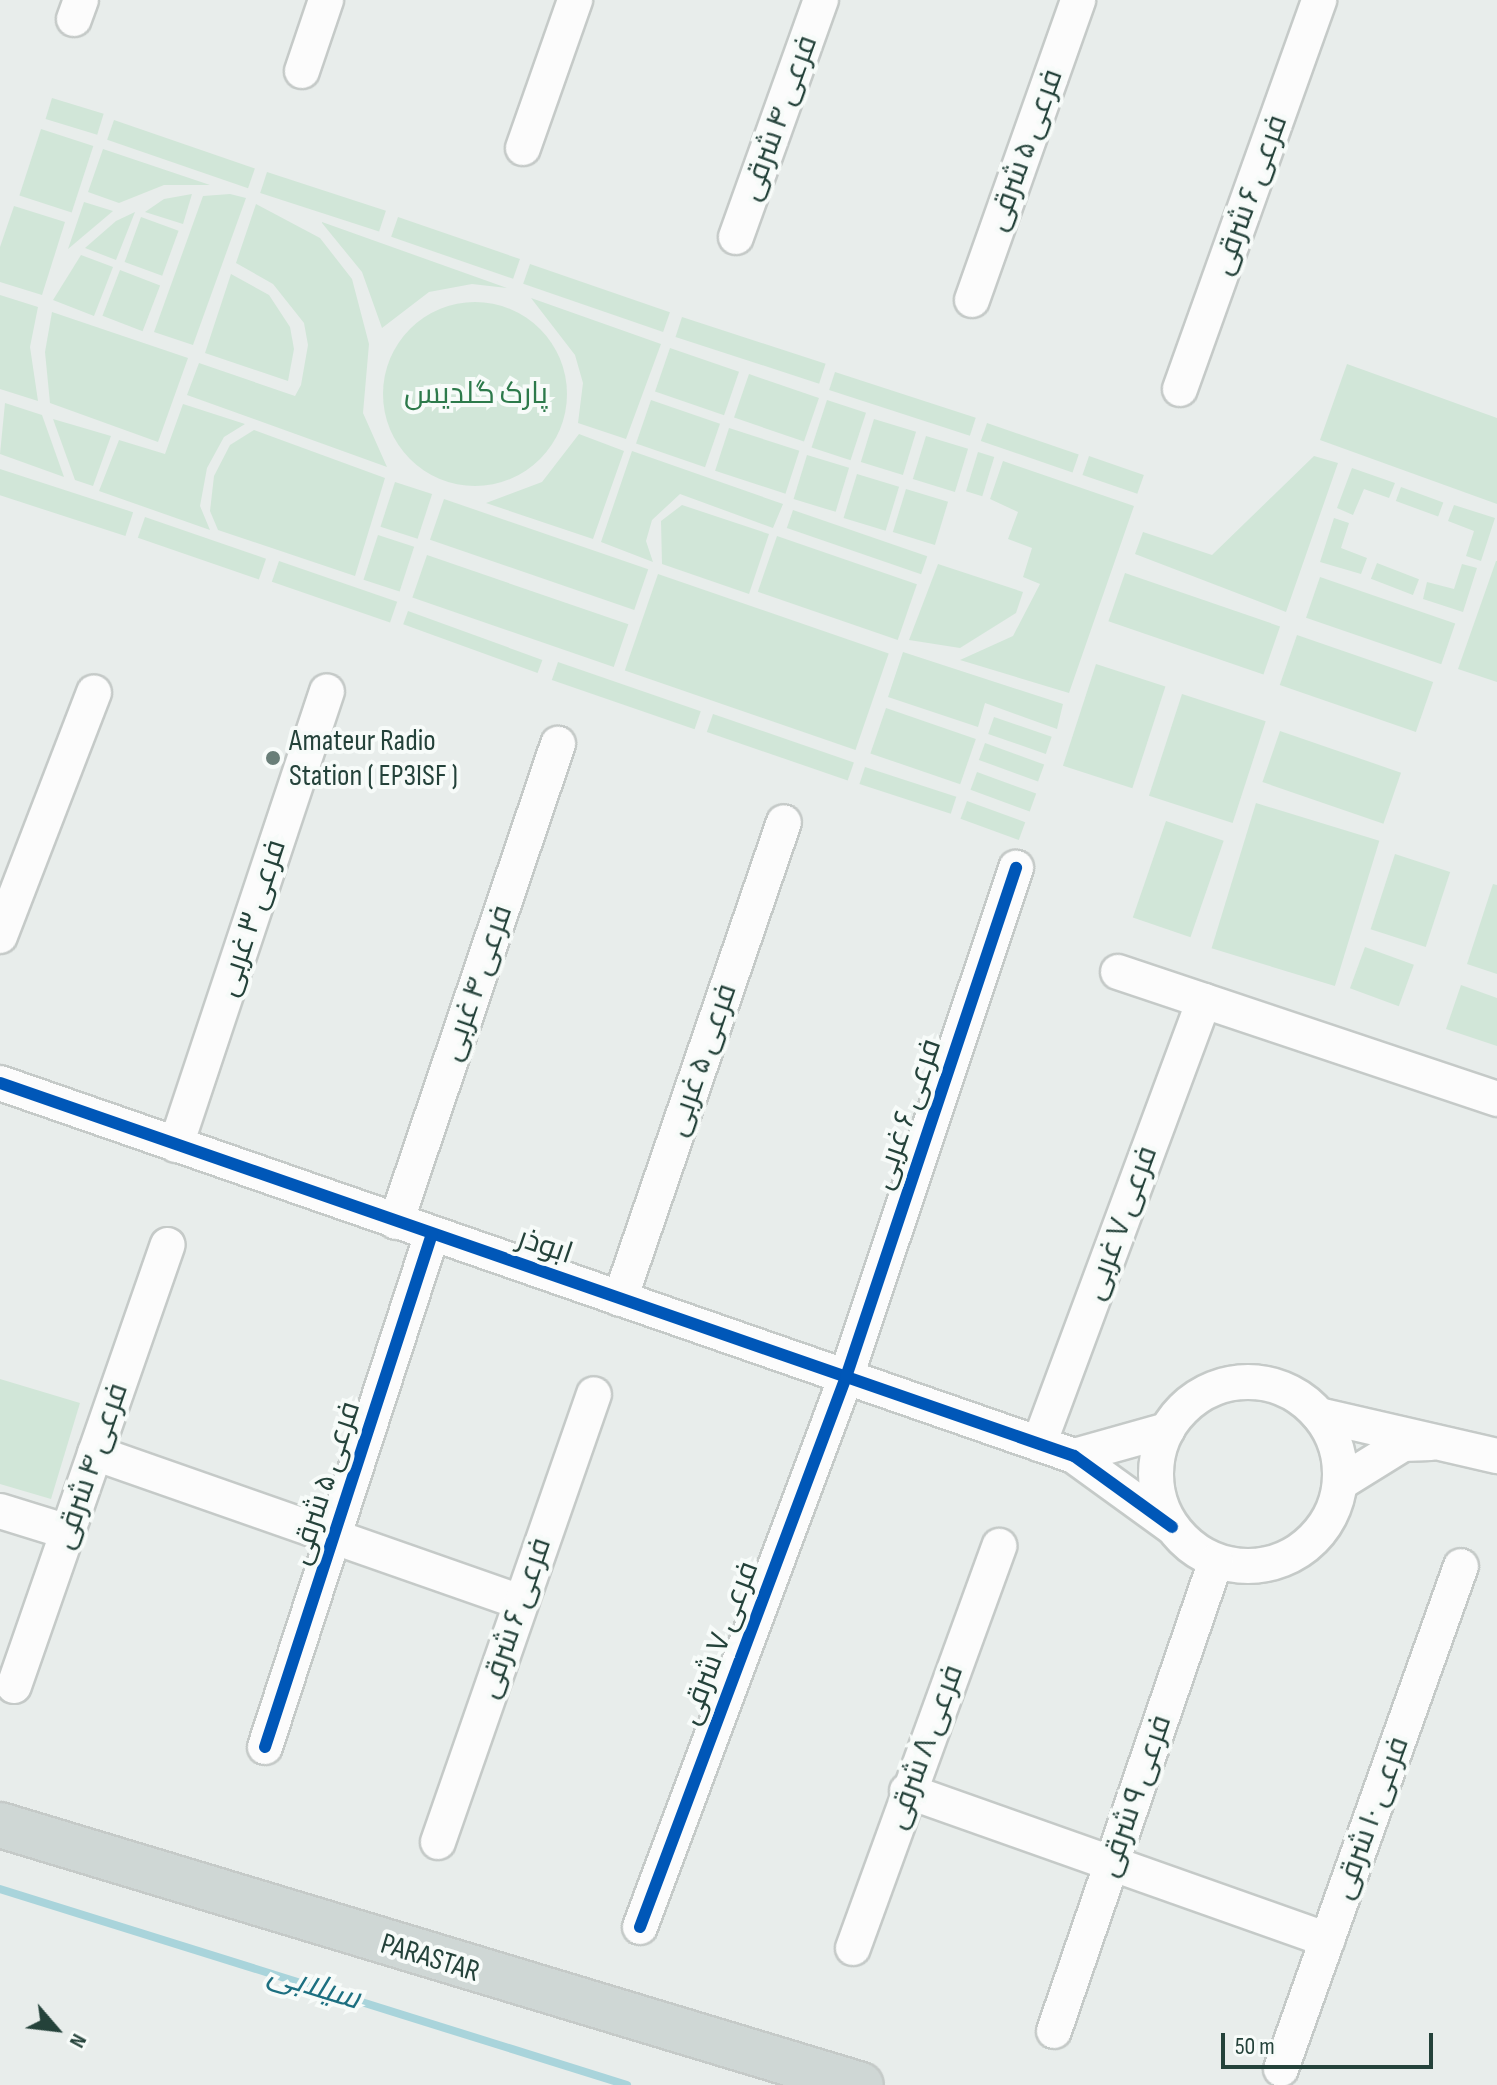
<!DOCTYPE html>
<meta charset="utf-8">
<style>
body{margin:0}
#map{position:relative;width:1497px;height:2085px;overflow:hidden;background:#e8edeb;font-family:"Sofia Sans Condensed",Cairo,sans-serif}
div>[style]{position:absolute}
.green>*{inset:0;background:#d1e6d8;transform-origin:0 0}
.round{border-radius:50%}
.stream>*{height:8px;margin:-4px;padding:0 4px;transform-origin:4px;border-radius:4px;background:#a9d4db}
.roads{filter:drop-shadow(2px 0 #c5cac8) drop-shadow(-2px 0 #c5cac8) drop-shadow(0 2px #c5cac8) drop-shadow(0 -2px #c5cac8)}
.minor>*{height:34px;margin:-17px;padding:0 17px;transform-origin:17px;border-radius:17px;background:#fcfcfc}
.minor>.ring{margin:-17px;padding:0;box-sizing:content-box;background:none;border:34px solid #fcfcfc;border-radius:50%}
.major>*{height:44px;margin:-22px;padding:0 22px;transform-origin:22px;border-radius:22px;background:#cfd7d5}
.cycleway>*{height:12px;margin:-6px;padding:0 6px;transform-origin:6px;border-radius:6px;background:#0057b8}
.dots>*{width:22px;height:22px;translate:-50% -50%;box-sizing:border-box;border:4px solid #f7fbf9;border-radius:50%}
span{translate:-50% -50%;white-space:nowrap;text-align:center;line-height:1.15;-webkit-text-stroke:8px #f7fbf9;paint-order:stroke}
.street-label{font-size:30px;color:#24423a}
.park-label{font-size:30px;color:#2d7a4b}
.poi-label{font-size:30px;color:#24423a}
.left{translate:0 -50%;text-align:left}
.water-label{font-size:32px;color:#1c6f80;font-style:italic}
.north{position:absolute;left:16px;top:1989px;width:80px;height:80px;-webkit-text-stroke:6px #f7fbf9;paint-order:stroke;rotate:118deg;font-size:22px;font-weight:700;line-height:32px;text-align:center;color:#24423a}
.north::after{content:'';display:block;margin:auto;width:28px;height:36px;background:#24423a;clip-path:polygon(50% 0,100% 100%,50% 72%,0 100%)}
.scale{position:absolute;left:1221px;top:2033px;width:212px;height:36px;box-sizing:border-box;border:4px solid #24423a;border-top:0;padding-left:10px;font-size:24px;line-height:28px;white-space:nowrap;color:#24423a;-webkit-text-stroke:6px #f7fbf9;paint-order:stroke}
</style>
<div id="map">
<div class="green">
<div style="left:52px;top:98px;width:54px;height:22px;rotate:17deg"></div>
<div style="left:114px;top:120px;width:149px;height:21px;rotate:19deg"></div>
<div style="left:41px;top:129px;width:55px;height:70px;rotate:18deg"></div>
<div style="clip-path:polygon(103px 149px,210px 185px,164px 185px,119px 203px,88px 192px)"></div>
<div style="left:267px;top:172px;width:125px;height:22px;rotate:18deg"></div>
<div style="clip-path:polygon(192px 194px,183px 224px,145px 212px,164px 199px)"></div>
<div style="clip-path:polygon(230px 194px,246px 198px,193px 345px,154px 332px,203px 196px)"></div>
<div style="clip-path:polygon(84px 202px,113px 211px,68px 249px)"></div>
<div style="clip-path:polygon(256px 204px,320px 238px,352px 279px,369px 344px,363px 413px,387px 467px,187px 395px,199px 363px,295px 396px,301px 385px,308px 345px,304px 323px,273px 284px,236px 263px)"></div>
<div style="clip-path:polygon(14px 206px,65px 222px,42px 295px,0 282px,0 247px)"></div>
<div style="clip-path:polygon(135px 212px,116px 260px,85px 248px,116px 221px)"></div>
<div style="left:141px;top:217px;width:40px;height:48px;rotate:20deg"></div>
<div style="left:398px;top:217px;width:129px;height:21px;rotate:19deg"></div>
<div style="clip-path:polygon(322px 223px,322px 222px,507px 288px,472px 284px,429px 292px,382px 328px,362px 272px)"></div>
<div style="clip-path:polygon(81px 255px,113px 267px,94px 316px,53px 300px)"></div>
<div style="left:530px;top:264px;width:148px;height:21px;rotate:19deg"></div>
<div style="left:120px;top:270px;width:43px;height:49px;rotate:21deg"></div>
<div style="clip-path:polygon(231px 274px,269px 295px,290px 327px,294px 349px,288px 381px,205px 353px)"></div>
<div style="clip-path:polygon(0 295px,38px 307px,30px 347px,38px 401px,0 389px)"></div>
<div style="clip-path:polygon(531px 298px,661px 344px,626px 439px,578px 423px,583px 383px,575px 355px)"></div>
<div class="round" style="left:383px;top:302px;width:184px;height:184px"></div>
<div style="clip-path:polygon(52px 312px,188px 358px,158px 442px,50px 403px,45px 352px)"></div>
<div style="left:682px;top:317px;width:151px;height:21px;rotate:18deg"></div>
<div style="left:670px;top:348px;width:73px;height:46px;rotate:19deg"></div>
<div style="clip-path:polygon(1347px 364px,1497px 418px,1497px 504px,1320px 440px)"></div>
<div style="left:835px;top:372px;width:148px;height:19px;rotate:18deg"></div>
<div style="left:749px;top:374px;width:74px;height:46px;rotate:19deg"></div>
<div style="left:651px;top:400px;width:73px;height:46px;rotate:19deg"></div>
<div style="left:827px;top:400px;width:41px;height:50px;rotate:18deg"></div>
<div style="clip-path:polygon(5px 403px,42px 415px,64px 477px,0 454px)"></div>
<div style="clip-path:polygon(183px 404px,245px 424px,224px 437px,207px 468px,200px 506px,210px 530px,99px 491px,119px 440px,165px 454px)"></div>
<div style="clip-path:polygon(53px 419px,111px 436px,93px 486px,75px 480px)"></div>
<div style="left:874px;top:419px;width:44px;height:45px;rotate:17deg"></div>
<div style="left:987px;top:423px;width:97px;height:19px;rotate:19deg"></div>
<div style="left:729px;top:428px;width:74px;height:45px;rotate:18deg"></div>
<div style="clip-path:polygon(254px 430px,385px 478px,355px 576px,218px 530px,210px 511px,214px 476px,230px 445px)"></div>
<div style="clip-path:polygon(579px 434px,624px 451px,593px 539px,486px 503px,542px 482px)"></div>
<div style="left:926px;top:436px;width:44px;height:45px;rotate:17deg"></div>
<div style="clip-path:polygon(632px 451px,783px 504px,773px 528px,680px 494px,652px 520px,646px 541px,653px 562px,601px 542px)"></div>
<div style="left:978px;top:452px;width:17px;height:41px;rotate:17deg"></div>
<div style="left:807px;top:455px;width:44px;height:46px;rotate:17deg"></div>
<div style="left:1089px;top:456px;width:58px;height:20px;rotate:19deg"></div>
<div style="clip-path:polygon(1314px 456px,1338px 463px,1286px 612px,1135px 554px,1143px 532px,1212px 555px)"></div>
<div style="clip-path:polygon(1003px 461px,1134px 506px,1069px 693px,960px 660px,1013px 636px,1040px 584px,1023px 577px,1032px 548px,1008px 539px,1018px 512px,990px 499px)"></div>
<div style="clip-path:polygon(1352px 468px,1395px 483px,1389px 498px,1364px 489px,1353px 515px,1337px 508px)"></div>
<div style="left:0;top:469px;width:140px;height:25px;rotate:18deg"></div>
<div style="left:857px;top:474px;width:44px;height:46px;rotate:17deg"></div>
<div style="left:395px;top:482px;width:39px;height:47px;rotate:18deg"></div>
<div style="left:1401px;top:487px;width:45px;height:15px;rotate:20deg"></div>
<div style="left:906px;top:489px;width:44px;height:45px;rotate:17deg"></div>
<div style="left:444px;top:499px;width:216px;height:43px;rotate:19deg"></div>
<div style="clip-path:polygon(682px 505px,769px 534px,749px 594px,662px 564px,661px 521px)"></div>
<div style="clip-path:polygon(1454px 505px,1495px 518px,1481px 561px,1466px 556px,1474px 531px,1448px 521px)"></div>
<div style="left:793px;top:510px;width:142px;height:19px;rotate:19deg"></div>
<div style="left:145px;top:517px;width:128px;height:22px;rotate:19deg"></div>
<div style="clip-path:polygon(1334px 518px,1349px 523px,1341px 548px,1367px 558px,1361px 574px,1320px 562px)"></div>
<div style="left:378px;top:535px;width:38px;height:47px;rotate:18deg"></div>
<div style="left:777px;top:536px;width:148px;height:59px;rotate:19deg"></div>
<div style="left:427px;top:555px;width:213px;height:45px;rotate:19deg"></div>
<div style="left:279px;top:561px;width:125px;height:22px;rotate:19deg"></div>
<div style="clip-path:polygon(1496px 561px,1497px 561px,1497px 682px,1458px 669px)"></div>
<div style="left:1377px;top:563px;width:45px;height:17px;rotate:21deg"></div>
<div style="clip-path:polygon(938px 564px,1023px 592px,1016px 613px,960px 648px,909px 640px)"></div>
<div style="clip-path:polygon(1462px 564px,1477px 568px,1463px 612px,1423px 599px,1427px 582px,1454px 589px)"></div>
<div style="left:1125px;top:573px;width:164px;height:51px;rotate:19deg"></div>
<div style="left:658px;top:574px;width:244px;height:102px;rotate:19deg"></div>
<div style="left:1320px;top:577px;width:143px;height:43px;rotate:19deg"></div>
<div style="left:408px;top:611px;width:143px;height:14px;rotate:20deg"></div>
<div style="left:1297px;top:635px;width:144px;height:53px;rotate:19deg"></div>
<div style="clip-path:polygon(903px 652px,1063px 704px,1057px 729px,985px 703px,978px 727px,888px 697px)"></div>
<div style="left:558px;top:662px;width:151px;height:19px;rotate:19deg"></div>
<div style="left:1096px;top:664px;width:73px;height:107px;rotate:18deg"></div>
<div style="left:1182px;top:694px;width:88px;height:107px;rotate:18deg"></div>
<div style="left:886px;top:708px;width:95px;height:48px;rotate:19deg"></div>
<div style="left:713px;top:714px;width:149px;height:19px;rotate:19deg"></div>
<div style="left:994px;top:717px;width:61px;height:18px;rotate:19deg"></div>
<div style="left:1280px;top:731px;width:128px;height:54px;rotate:19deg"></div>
<div style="left:985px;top:743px;width:63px;height:18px;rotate:20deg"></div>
<div style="left:865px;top:767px;width:96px;height:18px;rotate:18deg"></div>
<div style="left:977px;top:772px;width:63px;height:19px;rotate:20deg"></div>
<div style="left:967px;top:801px;width:62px;height:19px;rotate:20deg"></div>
<div style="left:1256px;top:803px;width:129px;height:152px;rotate:17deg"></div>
<div style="left:1166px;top:821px;width:61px;height:102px;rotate:19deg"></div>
<div style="left:1395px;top:854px;width:58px;height:79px;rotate:18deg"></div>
<div style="clip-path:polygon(1493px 884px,1497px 885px,1497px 974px,1467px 964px)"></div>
<div style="left:1365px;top:947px;width:52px;height:44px;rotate:20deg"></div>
<div style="clip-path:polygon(1461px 985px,1497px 998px,1497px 1046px,1446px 1029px)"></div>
<div style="clip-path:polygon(0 1379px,80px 1403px,51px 1499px,0 1484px)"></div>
</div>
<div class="stream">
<div style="left:0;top:1889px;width:657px;rotate:17.36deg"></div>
</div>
<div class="roads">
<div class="minor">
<div style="left:74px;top:19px;width:20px;rotate:-70deg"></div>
<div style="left:302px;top:71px;width:75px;rotate:-71.3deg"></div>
<div style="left:523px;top:148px;width:157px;rotate:-70.6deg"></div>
<div style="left:736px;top:237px;width:252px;rotate:-70.3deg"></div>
<div style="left:972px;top:300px;width:318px;rotate:-70.5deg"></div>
<div style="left:1180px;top:389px;width:413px;rotate:-70.3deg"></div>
<div style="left:0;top:936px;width:261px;rotate:-68.9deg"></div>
<div style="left:1118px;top:972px;width:400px;rotate:18.5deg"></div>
<div style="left:0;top:1083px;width:1137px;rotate:19.15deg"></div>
<div style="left:1074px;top:1456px;width:121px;rotate:35.9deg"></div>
<div style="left:176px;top:1145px;width:478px;rotate:-71.6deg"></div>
<div style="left:396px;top:1222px;width:505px;rotate:-71.28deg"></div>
<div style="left:620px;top:1299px;width:504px;rotate:-71.03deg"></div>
<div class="ring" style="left:1156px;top:1382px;width:150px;height:150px"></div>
<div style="left:1319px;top:1415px;width:183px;rotate:13deg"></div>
<div style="left:1039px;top:1444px;width:473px;rotate:-69.6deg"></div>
<div style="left:95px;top:1453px;width:451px;rotate:19.3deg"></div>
<div style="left:1074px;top:1456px;width:97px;rotate:-15.6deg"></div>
<div style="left:1340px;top:1483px;width:74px;rotate:-31.8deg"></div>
<div style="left:1403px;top:1444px;width:28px;rotate:-2deg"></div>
<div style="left:0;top:1511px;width:71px;rotate:17.2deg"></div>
<div style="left:14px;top:1686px;width:467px;rotate:-70.8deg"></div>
<div style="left:265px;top:1747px;width:539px;rotate:-71.97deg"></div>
<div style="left:907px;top:1791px;width:446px;rotate:19.5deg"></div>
<div style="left:438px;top:1842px;width:474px;rotate:-70.8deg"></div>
<div style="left:640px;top:1927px;width:587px;rotate:-69.47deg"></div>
<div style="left:846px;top:1377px;width:537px;rotate:-71.53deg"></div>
<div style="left:853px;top:1948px;width:428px;rotate:-70deg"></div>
<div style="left:1054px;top:2031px;width:497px;rotate:-71deg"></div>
<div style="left:1281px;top:2069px;width:534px;rotate:-70.31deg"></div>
</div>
<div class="major">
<div style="left:0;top:1825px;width:899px;rotate:16.8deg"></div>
</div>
</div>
<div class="cycleway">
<div style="left:0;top:1083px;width:1137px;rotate:19.15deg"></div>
<div style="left:1074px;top:1456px;width:121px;rotate:35.9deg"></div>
<div style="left:265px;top:1747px;width:539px;rotate:-71.97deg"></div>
<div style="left:640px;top:1927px;width:587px;rotate:-69.47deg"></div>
<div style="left:846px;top:1377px;width:537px;rotate:-71.53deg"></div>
</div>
<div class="dots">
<div style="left:273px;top:758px;background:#697e78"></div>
</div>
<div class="street-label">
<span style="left:779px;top:118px;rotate:-70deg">فرعی ۴ شرقی</span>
<span style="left:1025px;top:150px;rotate:-70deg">فرعی ۵ شرقی</span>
<span style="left:1250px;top:195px;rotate:-70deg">فرعی ۶ شرقی</span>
<span style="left:252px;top:918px;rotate:-72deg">فرعی ۳ غربی</span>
<span style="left:477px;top:983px;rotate:-71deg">فرعی ۴ غربی</span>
<span style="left:702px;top:1060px;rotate:-71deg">فرعی ۵ غربی</span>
<span style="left:907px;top:1114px;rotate:-71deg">فرعی ۶ غربی</span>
<span style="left:1121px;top:1223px;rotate:-70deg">فرعی ۷ غربی</span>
<span style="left:545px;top:1246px;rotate:19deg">ابوذر</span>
<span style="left:91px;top:1466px;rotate:-71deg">فرعی ۴ شرقی</span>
<span style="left:325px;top:1483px;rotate:-72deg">فرعی ۵ شرقی</span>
<span style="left:515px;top:1618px;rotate:-71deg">فرعی ۶ شرقی</span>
<span style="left:719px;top:1643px;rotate:-69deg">فرعی ۷ شرقی</span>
<span style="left:925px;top:1747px;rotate:-70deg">فرعی ۸ شرقی</span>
<span style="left:1135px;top:1796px;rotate:-71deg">فرعی ۹ شرقی</span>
<span style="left:1371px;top:1818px;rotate:-70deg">فرعی ۱۰ شرقی</span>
<span style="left:430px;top:1958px;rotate:17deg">PARASTAR</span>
</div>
<div class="park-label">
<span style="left:476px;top:394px">پارک گلدیس</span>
</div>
<div class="poi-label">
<span class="left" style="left:289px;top:758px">Amateur Radio<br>Station ( EP3ISF )</span>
</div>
<div class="water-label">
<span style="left:314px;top:1987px;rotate:17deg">سیلابی</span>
</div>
<div class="north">N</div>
<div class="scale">50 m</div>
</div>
